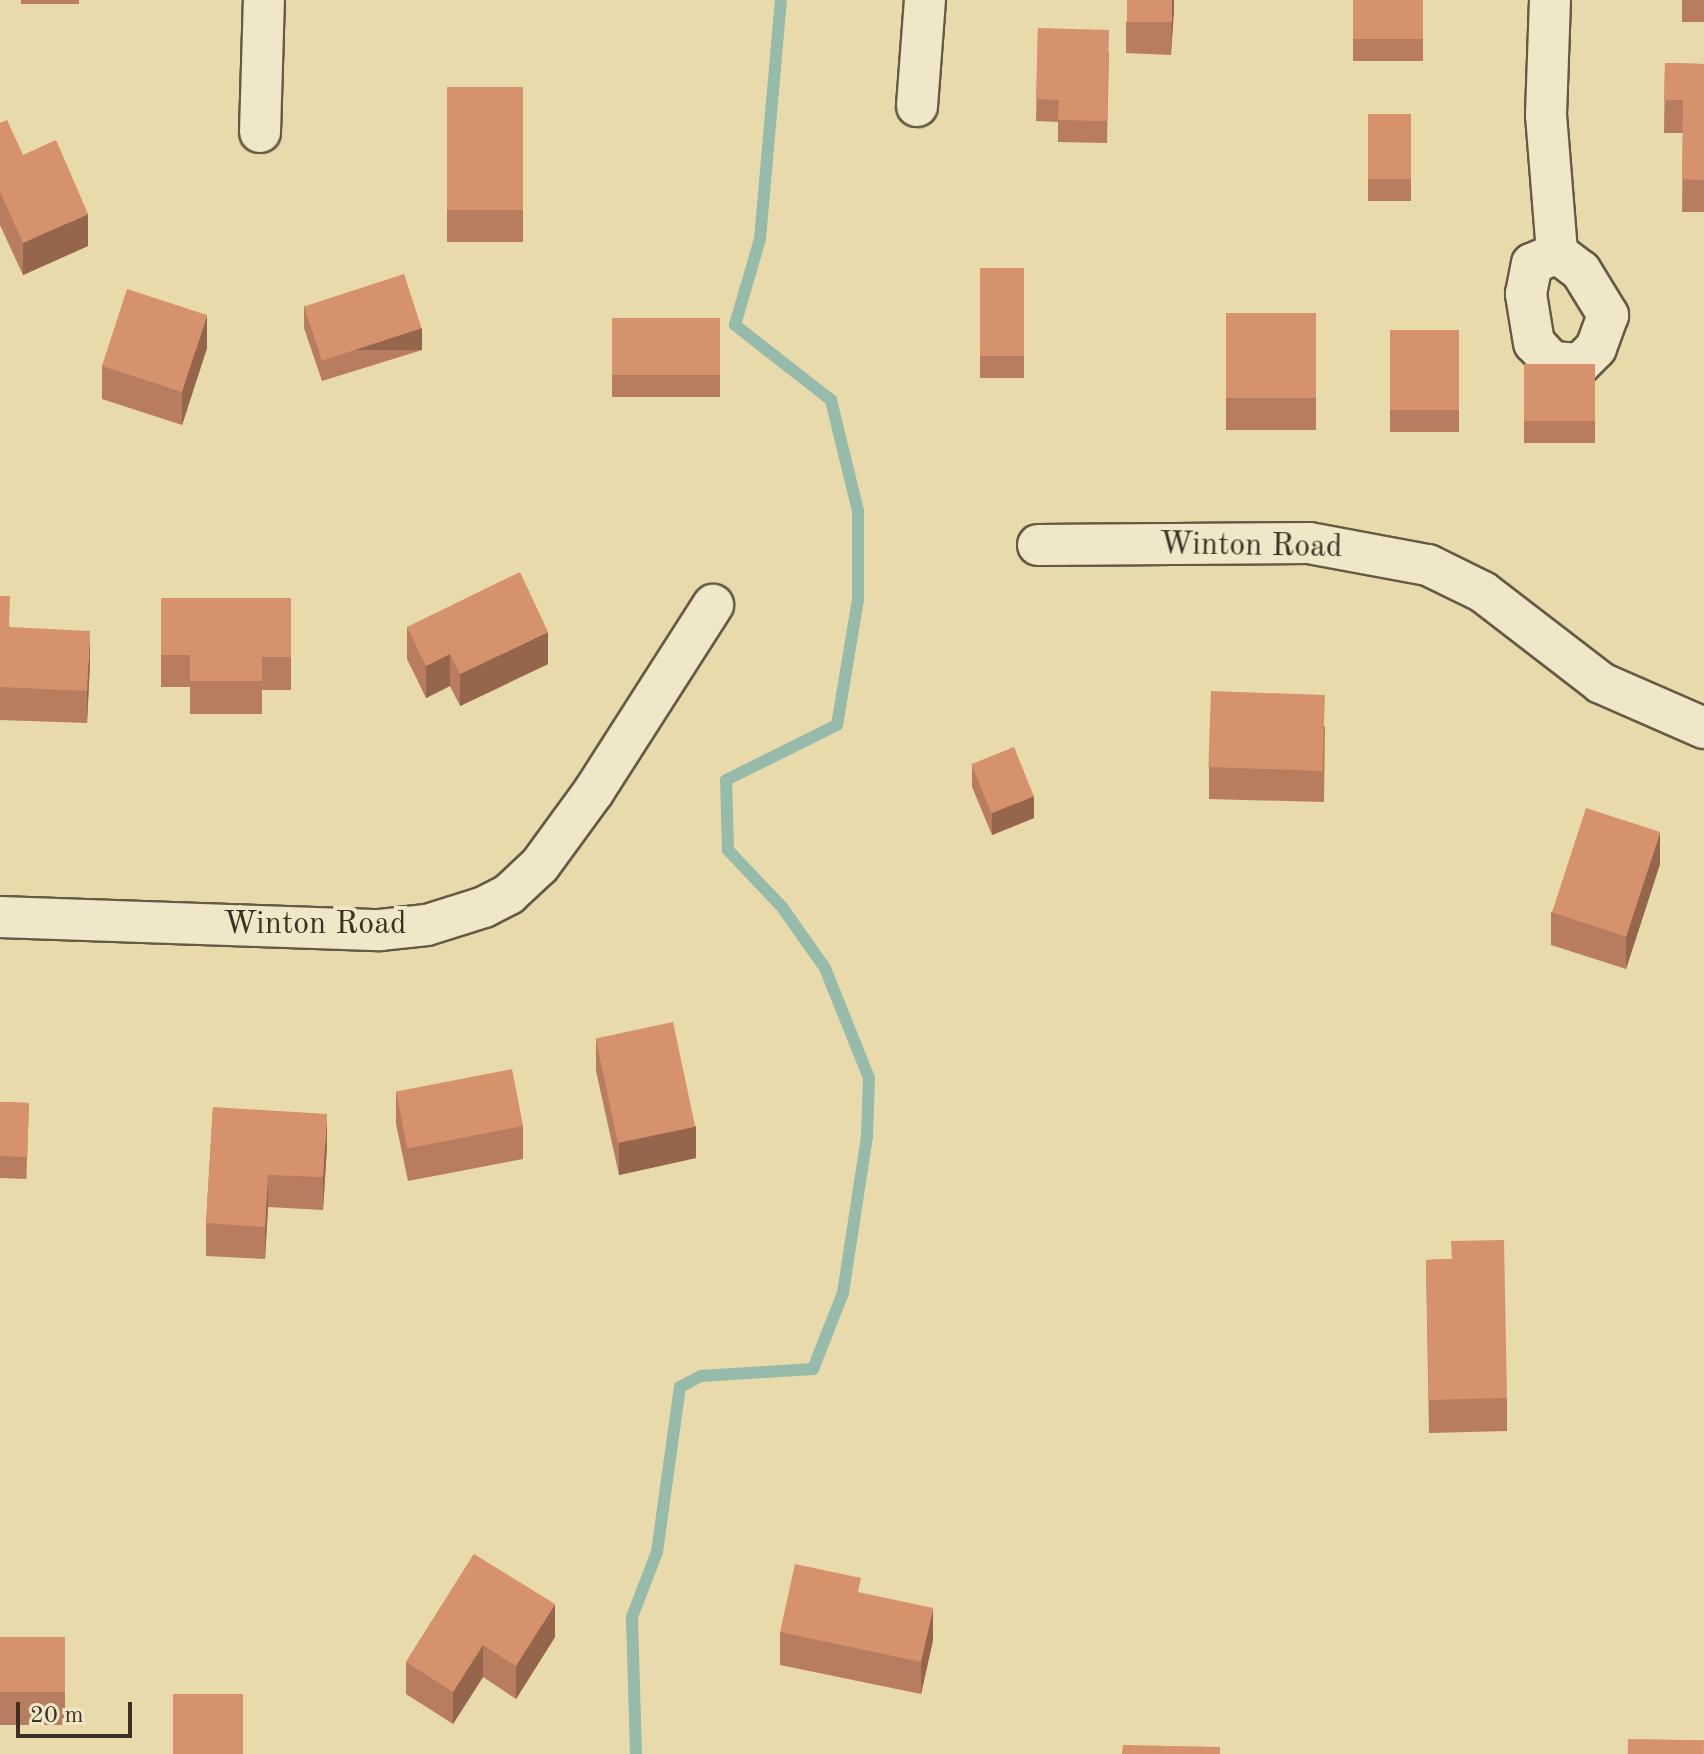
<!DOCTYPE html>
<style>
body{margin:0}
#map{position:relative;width:1704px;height:1754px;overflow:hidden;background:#e8daaa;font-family:"Old Standard TT",serif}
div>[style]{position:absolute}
.stream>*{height:12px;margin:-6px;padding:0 6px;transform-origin:6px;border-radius:6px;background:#97bbaa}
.roads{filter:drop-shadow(2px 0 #665a45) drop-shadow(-2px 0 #665a45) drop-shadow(0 2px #665a45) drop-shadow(0 -2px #665a45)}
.minor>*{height:40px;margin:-20px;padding:0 20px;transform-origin:20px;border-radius:20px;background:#f0e7c8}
.wall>*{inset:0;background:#b87d5e;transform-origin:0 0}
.shaded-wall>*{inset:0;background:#96664c;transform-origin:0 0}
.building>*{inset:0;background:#d6916d;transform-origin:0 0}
span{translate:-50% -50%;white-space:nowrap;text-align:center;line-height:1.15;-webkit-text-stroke:8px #f0e7c8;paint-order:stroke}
.street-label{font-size:32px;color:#3b3023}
.scale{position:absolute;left:16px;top:1702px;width:116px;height:36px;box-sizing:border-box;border:4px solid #3b3023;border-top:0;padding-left:10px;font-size:24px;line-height:28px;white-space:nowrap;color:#3b3023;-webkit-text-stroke:6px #f0e7c8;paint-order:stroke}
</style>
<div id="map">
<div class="stream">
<div style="left:636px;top:1754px;width:137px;rotate:-91.7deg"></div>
<div style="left:632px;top:1617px;width:70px;rotate:-69deg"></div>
<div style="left:657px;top:1552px;width:167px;rotate:-82.1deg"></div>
<div style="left:680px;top:1387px;width:24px;rotate:-28deg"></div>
<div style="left:701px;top:1376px;width:112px;rotate:-3.6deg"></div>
<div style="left:813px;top:1369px;width:82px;rotate:-68.5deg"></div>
<div style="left:843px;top:1293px;width:158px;rotate:-81.3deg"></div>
<div style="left:867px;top:1137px;width:59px;rotate:-88.1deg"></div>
<div style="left:869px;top:1078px;width:118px;rotate:-111.8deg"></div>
<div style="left:825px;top:968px;width:75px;rotate:-125.2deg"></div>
<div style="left:782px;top:907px;width:79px;rotate:-133.5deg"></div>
<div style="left:728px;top:850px;width:70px;rotate:-91.6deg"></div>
<div style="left:726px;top:780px;width:124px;rotate:-26.4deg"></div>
<div style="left:837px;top:725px;width:127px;rotate:-80.5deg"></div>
<div style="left:858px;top:600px;width:89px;rotate:-90deg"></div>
<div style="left:858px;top:511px;width:114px;rotate:-103.7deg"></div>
<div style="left:831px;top:400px;width:122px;rotate:-142deg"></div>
<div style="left:735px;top:325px;width:90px;rotate:-73.8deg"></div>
<div style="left:760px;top:239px;width:240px;rotate:-85deg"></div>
</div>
<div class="roads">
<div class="minor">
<div style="left:1550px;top:0;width:115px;rotate:92deg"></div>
<div style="left:1546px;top:115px;width:138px;rotate:85.4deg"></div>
<div style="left:917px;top:106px;width:106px;rotate:-85.7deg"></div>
<div style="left:260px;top:132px;width:132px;rotate:-88.3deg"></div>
<div style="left:1557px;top:253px;width:30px;rotate:37deg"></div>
<div style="left:1581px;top:271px;width:52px;rotate:58.5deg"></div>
<div style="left:1608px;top:315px;width:35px;rotate:110deg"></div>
<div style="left:1596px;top:348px;width:23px;rotate:135deg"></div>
<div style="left:1580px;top:364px;width:28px;rotate:-176deg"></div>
<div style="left:1552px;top:362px;width:26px;rotate:-133deg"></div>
<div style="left:1534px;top:343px;width:50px;rotate:-99.3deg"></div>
<div style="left:1526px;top:294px;width:31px;rotate:-79deg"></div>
<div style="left:1532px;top:264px;width:27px;rotate:-24deg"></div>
<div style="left:1038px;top:545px;width:271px;rotate:-0.4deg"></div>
<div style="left:1309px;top:543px;width:121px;rotate:10.5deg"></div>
<div style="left:1428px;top:565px;width:61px;rotate:26.1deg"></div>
<div style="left:1483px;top:592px;width:149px;rotate:37.6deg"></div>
<div style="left:1601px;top:683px;width:112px;rotate:23.6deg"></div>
<div style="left:0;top:917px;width:380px;rotate:2deg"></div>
<div style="left:380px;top:930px;width:47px;rotate:-6.1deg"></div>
<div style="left:427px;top:925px;width:60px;rotate:-17.5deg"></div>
<div style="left:484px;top:907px;width:28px;rotate:-27deg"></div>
<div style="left:509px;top:894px;width:42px;rotate:-43.1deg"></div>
<div style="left:540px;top:865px;width:92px;rotate:-53.9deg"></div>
<div style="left:594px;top:791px;width:221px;rotate:-57.4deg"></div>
</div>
</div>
<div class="wall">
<div style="left:21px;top:0;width:58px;height:4px"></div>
<div style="clip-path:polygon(1174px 0,1171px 55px,1126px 53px,1126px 22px)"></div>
<div style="left:1353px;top:0;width:70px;height:61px"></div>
<div style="left:1682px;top:0;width:22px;height:22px"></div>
<div style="clip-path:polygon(1038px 28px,1109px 52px,1107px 143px,1058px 142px,1058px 122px,1036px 121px)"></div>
<div style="clip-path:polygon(1665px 63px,1704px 64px,1704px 212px,1682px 212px,1683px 133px,1664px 133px)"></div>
<div style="left:523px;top:87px;width:155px;height:76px;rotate:90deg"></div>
<div style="left:1368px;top:114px;width:43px;height:87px"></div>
<div style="clip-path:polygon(0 123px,88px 246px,23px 275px,0 225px)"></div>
<div style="left:980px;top:268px;width:44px;height:110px"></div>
<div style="clip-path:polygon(304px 306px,422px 350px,322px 381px,304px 328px)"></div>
<div style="left:1226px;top:313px;width:90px;height:117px"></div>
<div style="left:612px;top:318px;width:108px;height:79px"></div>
<div style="left:1390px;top:330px;width:69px;height:102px"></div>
<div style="clip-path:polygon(207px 348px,182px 425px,102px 399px,102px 366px)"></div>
<div style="left:1524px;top:364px;width:71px;height:79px"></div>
<div style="clip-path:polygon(0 596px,10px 628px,90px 663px,87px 723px,0 720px)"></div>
<div style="clip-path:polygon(161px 598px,291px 598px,291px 690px,262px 690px,262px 714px,190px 714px,190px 687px,161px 687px)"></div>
<div style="clip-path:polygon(407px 627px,548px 664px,460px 706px,450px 686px,426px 698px,407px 659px)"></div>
<div style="clip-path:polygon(1325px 726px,1324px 802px,1209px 799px,1209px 767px)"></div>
<div style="clip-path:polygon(972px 765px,1034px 818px,992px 835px,972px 787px)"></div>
<div style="clip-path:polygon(1660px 864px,1626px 969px,1551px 945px,1551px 912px)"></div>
<div style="clip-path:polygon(596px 1039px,696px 1158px,619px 1175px,596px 1071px)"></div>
<div style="clip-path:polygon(396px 1092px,523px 1126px,523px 1159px,408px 1181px,396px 1124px)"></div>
<div style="left:0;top:1102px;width:29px;height:76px;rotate:2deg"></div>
<div style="clip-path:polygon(213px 1107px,327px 1146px,323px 1210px,268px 1207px,265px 1259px,206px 1256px,206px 1223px)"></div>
<div style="clip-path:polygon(1451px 1259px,1507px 1398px,1507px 1431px,1429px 1433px,1426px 1260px)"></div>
<div style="clip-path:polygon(474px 1554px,555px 1637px,516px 1699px,483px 1677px,453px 1724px,406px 1694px,406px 1662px)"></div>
<div style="clip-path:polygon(0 1586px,0 1637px,65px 1637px,65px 1725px,0 1725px)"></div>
<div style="clip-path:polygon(861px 1593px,933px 1640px,921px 1694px,780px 1665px,780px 1632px)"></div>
</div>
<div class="shaded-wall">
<div style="clip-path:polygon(1172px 0,1174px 0,1174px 11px,1171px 55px)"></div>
<div style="clip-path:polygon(88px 214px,88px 246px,23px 275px,23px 243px)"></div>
<div style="clip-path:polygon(207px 315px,207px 348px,182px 425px,182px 392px)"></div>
<div style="left:422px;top:328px;width:22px;height:105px;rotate:90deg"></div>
<div style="clip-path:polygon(90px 631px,90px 663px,87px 723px,87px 691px)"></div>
<div style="clip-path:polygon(548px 632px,548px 664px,460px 706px,460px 674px)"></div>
<div style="clip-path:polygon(450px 654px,450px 686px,426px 698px,426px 666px)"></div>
<div style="clip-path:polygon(1034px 796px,1034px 818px,992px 835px,992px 813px)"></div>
<div style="clip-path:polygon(1660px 832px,1660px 864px,1626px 969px,1626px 936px)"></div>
<div style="clip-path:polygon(327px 1114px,327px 1146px,323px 1210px,323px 1177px)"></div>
<div style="clip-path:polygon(696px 1126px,696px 1158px,619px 1175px,619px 1142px)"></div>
<div style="clip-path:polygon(268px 1175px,268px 1207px,265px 1259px,265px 1227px)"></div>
<div style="clip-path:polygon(555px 1604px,555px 1637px,516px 1699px,516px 1666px)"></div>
<div style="clip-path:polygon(933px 1608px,933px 1640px,921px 1694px,921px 1662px)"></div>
<div style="clip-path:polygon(483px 1645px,483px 1677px,453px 1724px,453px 1692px)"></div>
</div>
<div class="building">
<div style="left:1127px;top:0;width:45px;height:22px"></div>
<div style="left:1353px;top:0;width:70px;height:39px"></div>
<div style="clip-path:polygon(1038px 28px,1109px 30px,1107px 121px,1058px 120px,1059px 100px,1036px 99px)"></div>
<div style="clip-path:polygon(1665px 63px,1704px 64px,1704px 180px,1682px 179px,1683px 100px,1664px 100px)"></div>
<div style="left:523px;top:87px;width:123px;height:76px;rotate:90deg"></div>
<div style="left:1368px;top:114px;width:43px;height:65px"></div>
<div style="clip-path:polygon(7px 120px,23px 155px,56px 140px,88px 214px,23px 243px,0 192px,0 123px)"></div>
<div style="left:980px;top:268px;width:44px;height:88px"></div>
<div style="left:404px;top:274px;width:57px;height:105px;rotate:72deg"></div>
<div style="left:127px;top:289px;width:84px;height:81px;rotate:18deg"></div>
<div style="left:1226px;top:313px;width:90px;height:85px"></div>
<div style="left:612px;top:318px;width:108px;height:57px"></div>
<div style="left:1390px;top:330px;width:69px;height:80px"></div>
<div style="left:1524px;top:364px;width:71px;height:57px"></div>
<div style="clip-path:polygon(520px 572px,548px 632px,460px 674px,450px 654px,426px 666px,407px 627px)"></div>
<div style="clip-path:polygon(0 596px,10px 596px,9px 627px,90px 631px,87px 691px,0 687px)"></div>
<div style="clip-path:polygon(161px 598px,291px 598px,291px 657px,262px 657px,262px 681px,190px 681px,190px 655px,161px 655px)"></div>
<div style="left:1211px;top:691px;width:114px;height:76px;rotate:2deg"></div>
<div style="left:1014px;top:747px;width:53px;height:46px;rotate:68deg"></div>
<div style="left:1586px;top:808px;width:78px;height:110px;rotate:18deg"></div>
<div style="left:673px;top:1022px;width:107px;height:79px;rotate:78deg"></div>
<div style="left:512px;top:1069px;width:58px;height:118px;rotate:79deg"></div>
<div style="left:0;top:1102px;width:29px;height:54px;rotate:2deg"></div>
<div style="clip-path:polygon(213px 1107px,327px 1114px,323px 1177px,268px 1175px,265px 1227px,206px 1223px)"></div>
<div style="clip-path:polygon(1504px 1240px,1507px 1398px,1429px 1400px,1426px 1260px,1452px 1259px,1451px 1241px)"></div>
<div style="clip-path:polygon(474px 1554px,555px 1604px,516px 1666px,483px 1645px,453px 1692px,406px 1662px)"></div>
<div style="clip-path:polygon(795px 1564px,861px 1578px,858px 1592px,933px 1608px,921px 1662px,780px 1632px)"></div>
<div style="clip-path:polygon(0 1586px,0 1637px,65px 1637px,65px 1692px,0 1692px)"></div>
<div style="left:173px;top:1694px;width:70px;height:60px"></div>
<div style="left:1628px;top:1739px;width:76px;height:15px;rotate:1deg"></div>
<div style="clip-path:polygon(1123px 1745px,1220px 1747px,1220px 1754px,1122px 1754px)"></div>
</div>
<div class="street-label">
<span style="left:1251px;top:547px;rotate:1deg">Winton Road</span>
<span style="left:315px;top:925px">Winton Road</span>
</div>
<div class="scale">20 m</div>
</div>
